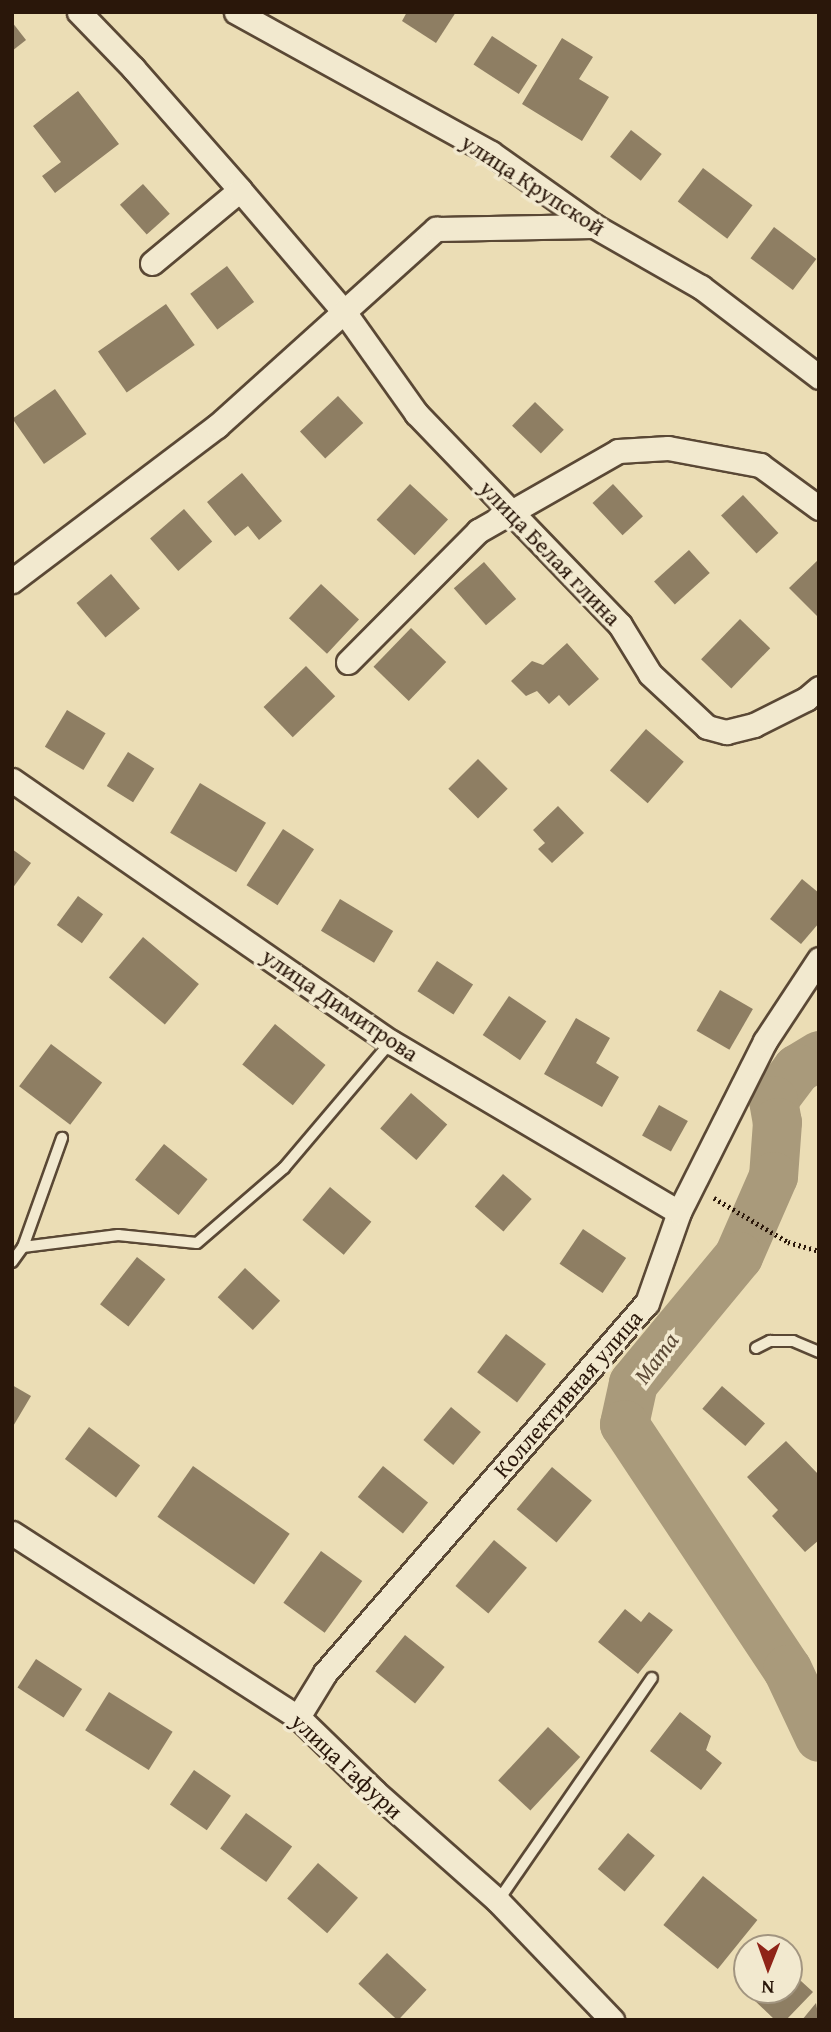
<!DOCTYPE html>
<meta charset="utf-8">
<style>
body{margin:0}
#map{position:relative;width:831px;height:2032px;overflow:hidden;background:#ebddb5;font-family:"Gentium Book Plus",serif}
div>[style]{position:absolute}
.river>*{height:49px;margin:-24.5px;padding:0 24.5px;transform-origin:24.5px;border-radius:24.5px;background:#a99a7b}
.building>*{inset:0;background:#8e7e63;transform-origin:0 0}
.path>*{height:4.5px;margin-top:-2.25px;transform-origin:0;background:repeating-linear-gradient(90deg,#2a170a 0 2px,transparent 0 5.5px)}
.roads{filter:drop-shadow(2px 0 #5a4835) drop-shadow(-2px 0 #5a4835) drop-shadow(0 2px #5a4835) drop-shadow(0 -2px #5a4835)}
.lane>*{height:10px;margin:-5px;padding:0 5px;transform-origin:5px;border-radius:5px;background:#f2e9cf}
.street>*{height:23px;margin:-11.5px;padding:0 11.5px;transform-origin:11.5px;border-radius:11.5px;background:#f2e9cf}
span{translate:-50% -50%;white-space:nowrap;text-align:center;line-height:1.15;-webkit-text-stroke:7px #f2e9cf;paint-order:stroke}
.street-label{font-size:23px;color:#2a170a}
.water-label{font-size:24px;color:#5d4b37;font-style:italic}
.frame{position:absolute;inset:0;border:14px solid #2a170a;pointer-events:none}
.north{position:absolute;left:733px;top:1934px;width:70px;height:70px;box-sizing:border-box;background:#f2e9cf;border:2px solid #a29580;border-radius:50%;rotate:181deg;font-size:19px;font-weight:700;line-height:28px;text-align:center;color:#2a170a}
.north::after{content:'';display:block;margin:auto;width:24px;height:32px;background:#8f2418;clip-path:polygon(50% 0,100% 100%,50% 72%,0 100%)}
</style>
<div id="map">
<div class="river">
<div style="left:819px;top:1055px;width:26px;rotate:149deg"></div>
<div style="left:797px;top:1068px;width:40px;rotate:127deg"></div>
<div style="left:773px;top:1100px;width:22px;rotate:80deg"></div>
<div style="left:777px;top:1122px;width:54px;rotate:94.2deg"></div>
<div style="left:773px;top:1176px;width:87px;rotate:113.6deg"></div>
<div style="left:738px;top:1256px;width:165px;rotate:129.6deg"></div>
<div style="left:633px;top:1383px;width:42px;rotate:102.4deg"></div>
<div style="left:624px;top:1424px;width:294px;rotate:56.4deg"></div>
<div style="left:787px;top:1669px;width:75px;rotate:64.8deg"></div>
</div>
<div class="building">
<div style="clip-path:polygon(407px 12px,456px 12px,436px 43px,402px 21px)"></div>
<div style="clip-path:polygon(12px 22px,26px 40px,12px 51px)"></div>
<div style="left:492px;top:36px;width:54px;height:34px;rotate:33deg"></div>
<div style="clip-path:polygon(562px 38px,593px 57px,579px 79px,609px 97px,582px 141px,522px 104px)"></div>
<div style="clip-path:polygon(78px 91px,119px 144px,55px 193px,42px 176px,61px 162px,33px 126px)"></div>
<div style="left:631px;top:130px;width:39px;height:34px;rotate:38deg"></div>
<div style="left:703px;top:168px;width:62px;height:42px;rotate:37deg"></div>
<div style="left:143px;top:184px;width:40px;height:31px;rotate:48deg"></div>
<div style="left:774px;top:227px;width:53px;height:39px;rotate:37deg"></div>
<div style="left:227px;top:266px;width:45px;height:46px;rotate:53deg"></div>
<div style="left:166px;top:304px;width:50px;height:83px;rotate:55deg"></div>
<div style="left:55px;top:389px;width:55px;height:52px;rotate:55deg"></div>
<div style="left:338px;top:396px;width:37px;height:52px;rotate:47deg"></div>
<div style="left:535px;top:402px;width:40px;height:33px;rotate:44deg"></div>
<div style="clip-path:polygon(242px 473px,282px 521px,259px 540px,248px 526px,235px 536px,207px 502px)"></div>
<div style="left:410px;top:484px;width:52px;height:49px;rotate:43deg"></div>
<div style="left:613px;top:484px;width:44px;height:28px;rotate:47deg"></div>
<div style="left:743px;top:495px;width:52px;height:30px;rotate:47deg"></div>
<div style="left:184px;top:509px;width:43px;height:45px;rotate:49deg"></div>
<div style="left:689px;top:550px;width:31px;height:47px;rotate:48deg"></div>
<div style="clip-path:polygon(819px 559px,819px 618px,789px 588px)"></div>
<div style="left:484px;top:562px;width:49px;height:40px;rotate:49deg"></div>
<div style="left:111px;top:574px;width:45px;height:45px;rotate:50deg"></div>
<div style="left:321px;top:584px;width:52px;height:47px;rotate:43deg"></div>
<div style="left:740px;top:619px;width:42px;height:56px;rotate:44deg"></div>
<div style="left:411px;top:628px;width:49px;height:54px;rotate:44deg"></div>
<div style="clip-path:polygon(567px 643px,599px 679px,569px 706px,559px 695px,549px 704px,537px 691px,526px 696px,511px 681px,532px 661px,543px 665px)"></div>
<div style="left:306px;top:666px;width:42px;height:59px;rotate:46deg"></div>
<div style="left:67px;top:710px;width:45px;height:43px;rotate:31deg"></div>
<div style="left:646px;top:729px;width:50px;height:55px;rotate:41deg"></div>
<div style="left:128px;top:752px;width:31px;height:40px;rotate:32deg"></div>
<div style="left:478px;top:759px;width:42px;height:42px;rotate:45deg"></div>
<div style="left:200px;top:783px;width:77px;height:58px;rotate:31deg"></div>
<div style="clip-path:polygon(558px 806px,584px 833px,552px 863px,538px 849px,545px 843px,533px 830px)"></div>
<div style="left:283px;top:829px;width:37px;height:67px;rotate:33deg"></div>
<div style="clip-path:polygon(12px 849px,31px 863px,12px 889px)"></div>
<div style="clip-path:polygon(802px 879px,819px 893px,819px 923px,801px 944px,770px 919px)"></div>
<div style="left:78px;top:896px;width:31px;height:36px;rotate:36deg"></div>
<div style="left:340px;top:899px;width:62px;height:37px;rotate:31deg"></div>
<div style="left:143px;top:937px;width:73px;height:53px;rotate:40deg"></div>
<div style="left:437px;top:961px;width:43px;height:36px;rotate:33deg"></div>
<div style="left:720px;top:990px;width:38px;height:47px;rotate:30deg"></div>
<div style="left:509px;top:996px;width:45px;height:47px;rotate:34deg"></div>
<div style="clip-path:polygon(576px 1018px,610px 1038px,596px 1063px,619px 1077px,602px 1107px,544px 1074px)"></div>
<div style="left:275px;top:1024px;width:65px;height:52px;rotate:39deg"></div>
<div style="left:51px;top:1044px;width:64px;height:53px;rotate:37deg"></div>
<div style="left:411px;top:1093px;width:48px;height:47px;rotate:41deg"></div>
<div style="left:659px;top:1105px;width:33px;height:35px;rotate:29deg"></div>
<div style="left:164px;top:1144px;width:56px;height:46px;rotate:39deg"></div>
<div style="left:503px;top:1174px;width:38px;height:43px;rotate:41deg"></div>
<div style="left:330px;top:1187px;width:54px;height:43px;rotate:40deg"></div>
<div style="left:583px;top:1229px;width:52px;height:42px;rotate:34deg"></div>
<div style="left:137px;top:1257px;width:36px;height:60px;rotate:38deg"></div>
<div style="left:245px;top:1268px;width:48px;height:40px;rotate:43deg"></div>
<div style="left:506px;top:1334px;width:50px;height:48px;rotate:37deg"></div>
<div style="clip-path:polygon(12px 1385px,31px 1396px,12px 1428px)"></div>
<div style="left:722px;top:1386px;width:57px;height:30px;rotate:41deg"></div>
<div style="left:451px;top:1407px;width:39px;height:43px;rotate:40deg"></div>
<div style="left:89px;top:1427px;width:64px;height:40px;rotate:37deg"></div>
<div style="clip-path:polygon(786px 1441px,819px 1475px,819px 1540px,805px 1552px,772px 1516px,778px 1510px,747px 1477px)"></div>
<div style="left:193px;top:1466px;width:118px;height:62px;rotate:35deg"></div>
<div style="left:383px;top:1466px;width:58px;height:40px;rotate:39deg"></div>
<div style="left:552px;top:1467px;width:52px;height:55px;rotate:40deg"></div>
<div style="left:494px;top:1540px;width:43px;height:60px;rotate:40deg"></div>
<div style="left:321px;top:1551px;width:51px;height:64px;rotate:36deg"></div>
<div style="clip-path:polygon(625px 1609px,641px 1622px,649px 1612px,673px 1630px,638px 1674px,598px 1642px)"></div>
<div style="left:405px;top:1635px;width:51px;height:47px;rotate:39deg"></div>
<div style="left:36px;top:1659px;width:55px;height:34px;rotate:33deg"></div>
<div style="left:109px;top:1692px;width:75px;height:45px;rotate:32deg"></div>
<div style="clip-path:polygon(680px 1712px,711px 1736px,706px 1750px,722px 1763px,701px 1790px,650px 1751px)"></div>
<div style="left:548px;top:1727px;width:44px;height:73px;rotate:43deg"></div>
<div style="left:194px;top:1770px;width:45px;height:42px;rotate:35deg"></div>
<div style="left:246px;top:1813px;width:57px;height:44px;rotate:36deg"></div>
<div style="left:628px;top:1833px;width:35px;height:47px;rotate:40deg"></div>
<div style="left:318px;top:1863px;width:53px;height:47px;rotate:41deg"></div>
<div style="left:703px;top:1876px;width:70px;height:63px;rotate:39deg"></div>
<div style="left:387px;top:1953px;width:54px;height:42px;rotate:43deg"></div>
<div style="clip-path:polygon(789px 1970px,813px 1992px,786px 2020px,775px 2020px,754px 2000px,763px 1990px,789px 1990px)"></div>
<div style="clip-path:polygon(816px 2003px,819px 2020px,802px 2020px)"></div>
</div>
<div class="path">
<div style="left:714px;top:1198px;width:86px;rotate:30.7deg"></div>
<div style="left:788px;top:1242px;width:32px;rotate:16deg"></div>
</div>
<div class="roads">
<div class="lane">
<div style="left:23px;top:1247px;width:116px;rotate:-70.3deg"></div>
<div style="left:12px;top:1262px;width:19px;rotate:-54deg"></div>
<div style="left:23px;top:1247px;width:96px;rotate:-7.2deg"></div>
<div style="left:118px;top:1235px;width:79px;rotate:5.8deg"></div>
<div style="left:197px;top:1243px;width:115px;rotate:-40.8deg"></div>
<div style="left:284px;top:1168px;width:165px;rotate:-49.7deg"></div>
<div style="left:756px;top:1348px;width:16px;rotate:-27deg"></div>
<div style="left:770px;top:1341px;width:23px"></div>
<div style="left:793px;top:1341px;width:28px;rotate:23deg"></div>
<div style="left:498px;top:1901px;width:271px;rotate:-55.4deg"></div>
</div>
<div class="street">
<div style="left:79px;top:12px;width:78px;rotate:46deg"></div>
<div style="left:133px;top:68px;width:162px;rotate:48.7deg"></div>
<div style="left:236px;top:12px;width:291px;rotate:28.9deg"></div>
<div style="left:491px;top:153px;width:126px;rotate:35.3deg"></div>
<div style="left:594px;top:226px;width:123px;rotate:29.7deg"></div>
<div style="left:701px;top:287px;width:148px;rotate:37.3deg"></div>
<div style="left:152px;top:263px;width:114px;rotate:-39.7deg"></div>
<div style="left:240px;top:190px;width:162px;rotate:49.5deg"></div>
<div style="left:345px;top:313px;width:123px;rotate:54.6deg"></div>
<div style="left:416px;top:413px;width:294px;rotate:46.1deg"></div>
<div style="left:620px;top:625px;width:57px;rotate:58.5deg"></div>
<div style="left:650px;top:674px;width:78px;rotate:42.9deg"></div>
<div style="left:707px;top:727px;width:20px;rotate:15deg"></div>
<div style="left:726px;top:732px;width:29px;rotate:-14deg"></div>
<div style="left:754px;top:725px;width:58px;rotate:-26.6deg"></div>
<div style="left:806px;top:699px;width:17px;rotate:-40deg"></div>
<div style="left:12px;top:581px;width:257px;rotate:-37.1deg"></div>
<div style="left:217px;top:426px;width:295px;rotate:-42deg"></div>
<div style="left:436px;top:229px;width:158px;rotate:-1.1deg"></div>
<div style="left:348px;top:662px;width:185px;rotate:-45.2deg"></div>
<div style="left:478px;top:531px;width:161px;rotate:-29.7deg"></div>
<div style="left:618px;top:451px;width:50px;rotate:-3.4deg"></div>
<div style="left:668px;top:448px;width:94px;rotate:10.5deg"></div>
<div style="left:760px;top:465px;width:73px;rotate:36.1deg"></div>
<div style="left:12px;top:780px;width:461px;rotate:34.7deg"></div>
<div style="left:391px;top:1042px;width:334px;rotate:30.6deg"></div>
<div style="left:12px;top:1533px;width:340px;rotate:32.8deg"></div>
<div style="left:298px;top:1717px;width:107px;rotate:44.2deg"></div>
<div style="left:375px;top:1792px;width:164px;rotate:41.5deg"></div>
<div style="left:498px;top:1901px;width:165px;rotate:46.2deg"></div>
<div style="left:298px;top:1717px;width:52px;rotate:-58.5deg"></div>
<div style="left:325px;top:1673px;width:490px;rotate:-49deg"></div>
<div style="left:647px;top:1303px;width:96px;rotate:-70.6deg"></div>
<div style="left:679px;top:1212px;width:191px;rotate:-63.3deg"></div>
<div style="left:765px;top:1041px;width:98px;rotate:-56.6deg"></div>
</div>
</div>
<div class="street-label">
<span style="left:533px;top:185px;rotate:33deg">улица Крупской</span>
<span style="left:550px;top:553px;rotate:46deg">улица Белая глина</span>
<span style="left:340px;top:1005px;rotate:34deg">улица Димитрова</span>
<span style="left:568px;top:1394px;rotate:-49deg">Коллективная улица</span>
<span style="left:347px;top:1766px;rotate:43deg">улица Гафури</span>
</div>
<div class="water-label">
<span style="left:656px;top:1358px;rotate:-53deg">Мата</span>
</div>
<div class="frame"></div>
<div class="north">N</div>
</div>
